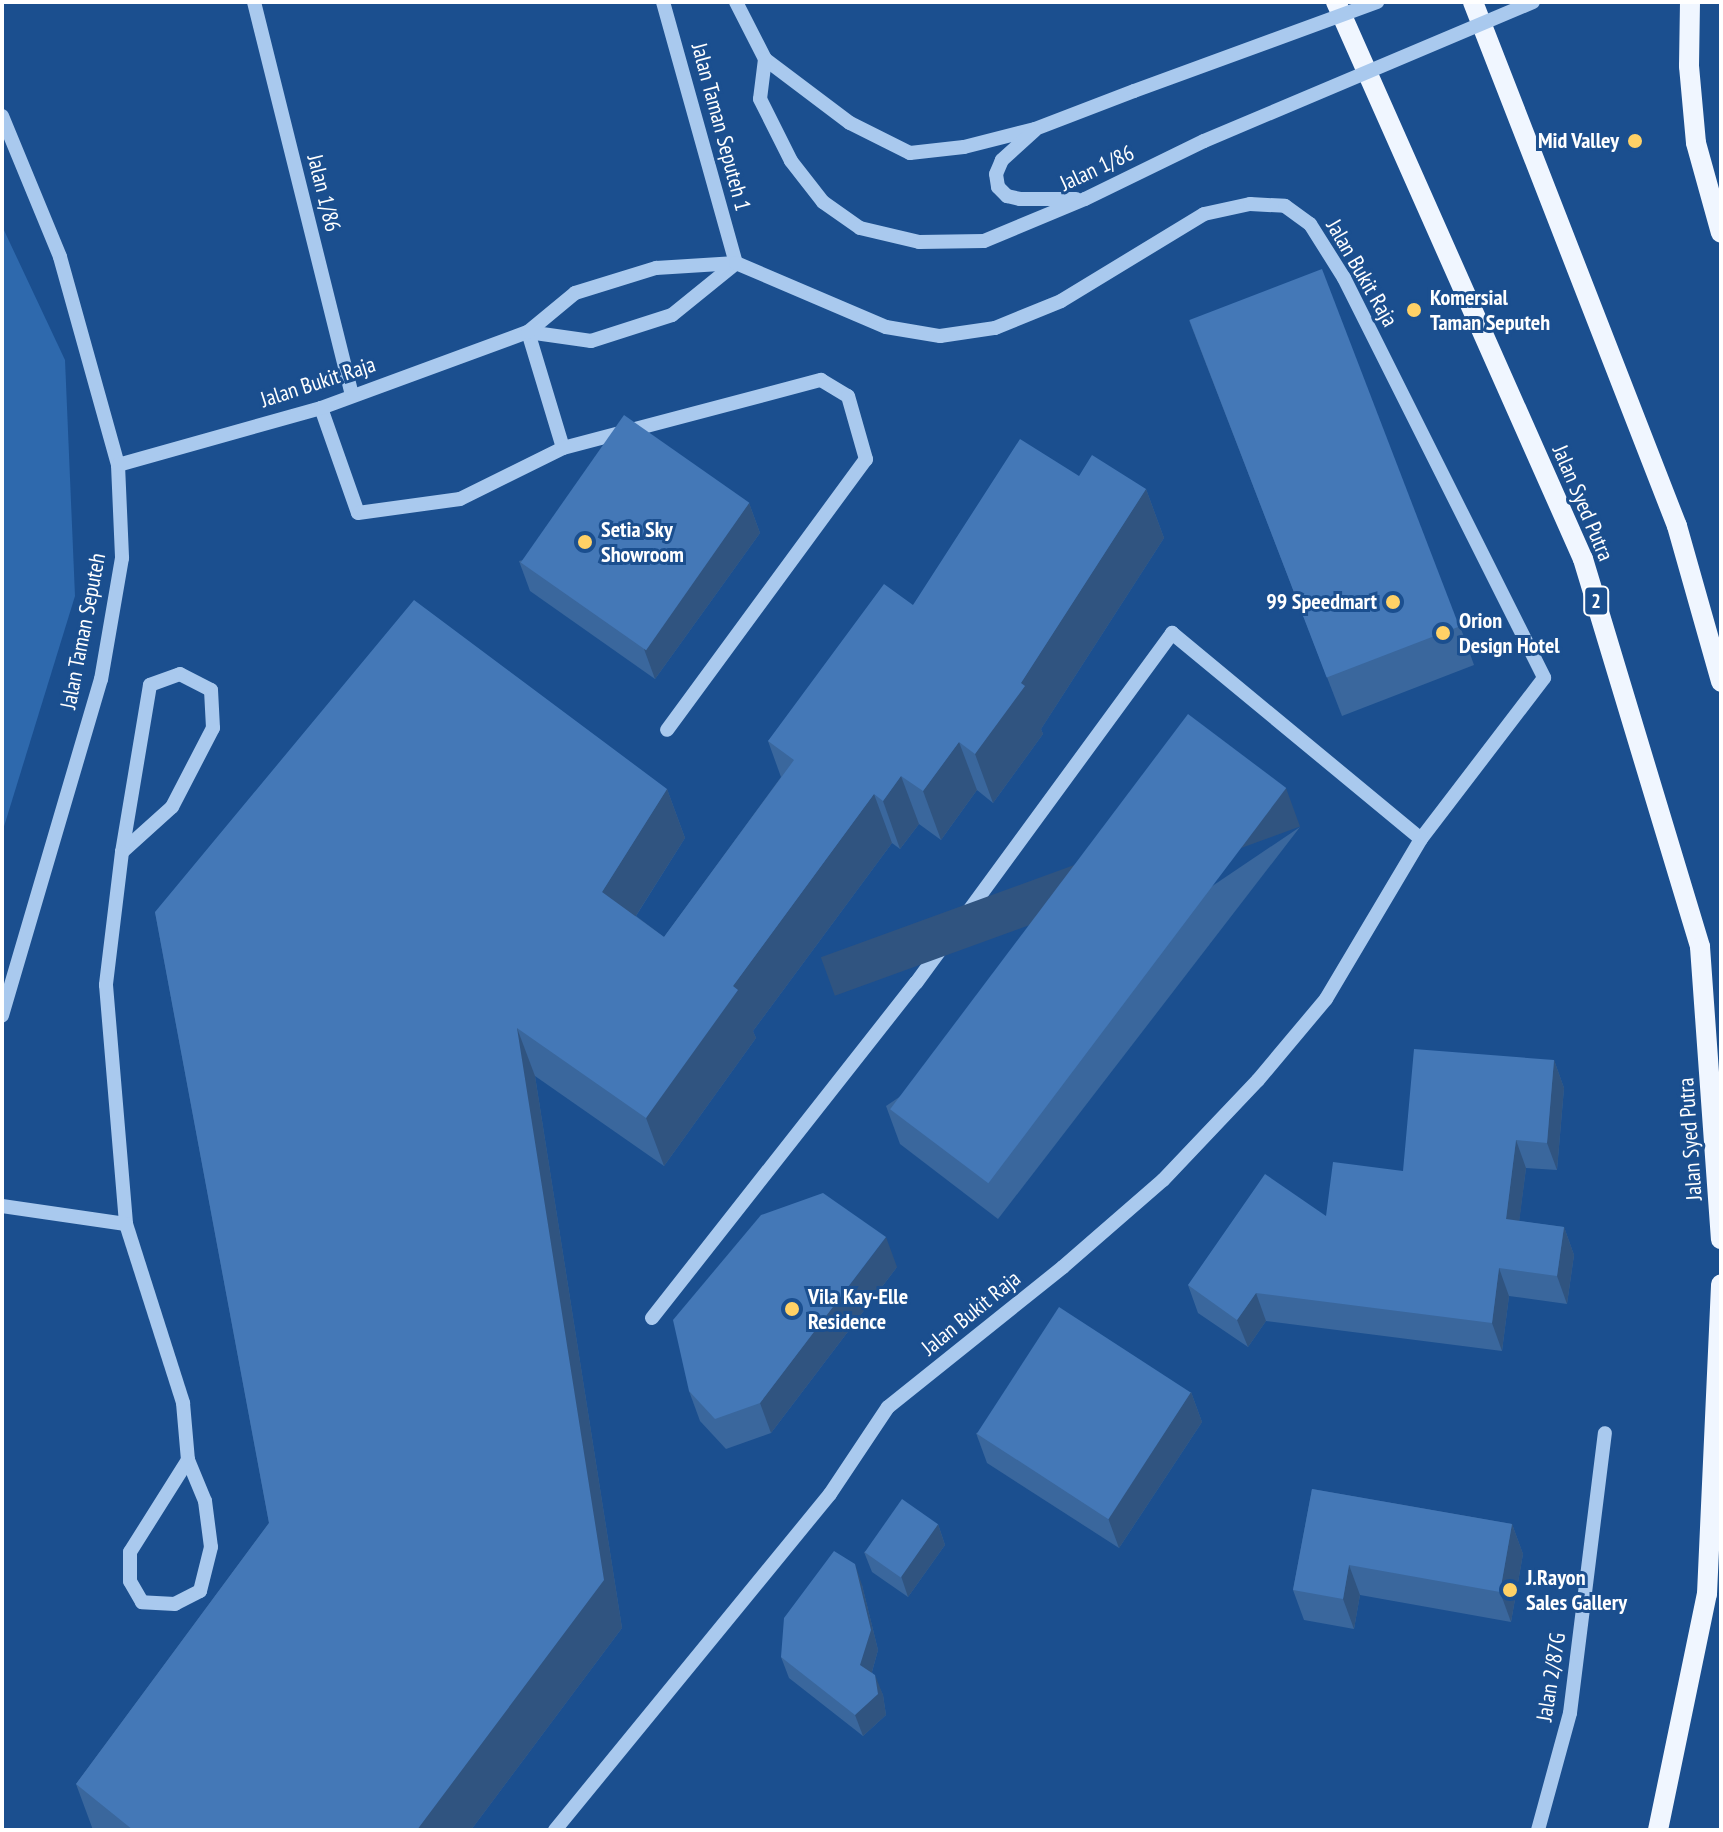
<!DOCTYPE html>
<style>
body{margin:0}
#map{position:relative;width:1723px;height:1832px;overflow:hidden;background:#1b4f8f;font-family:"PT Sans Narrow",sans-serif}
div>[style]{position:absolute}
.green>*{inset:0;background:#2e69ad}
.minor>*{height:14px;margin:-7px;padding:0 7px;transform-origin:7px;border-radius:7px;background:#a9c9ee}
.major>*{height:20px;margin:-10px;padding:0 10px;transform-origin:10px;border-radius:10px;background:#f0f6ff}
.minor-bridge>*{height:14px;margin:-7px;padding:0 7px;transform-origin:7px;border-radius:7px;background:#a9c9ee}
.wall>*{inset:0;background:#3a679d}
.shaded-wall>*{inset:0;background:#305480;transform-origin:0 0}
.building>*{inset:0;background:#4478b7;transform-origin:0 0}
.dots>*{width:22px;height:22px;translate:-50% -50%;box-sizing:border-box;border:4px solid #1b4f8f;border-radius:50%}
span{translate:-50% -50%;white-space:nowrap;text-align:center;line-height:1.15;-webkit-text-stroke:6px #1b4f8f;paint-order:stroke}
.shield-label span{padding:2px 6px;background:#1b4f8f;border:2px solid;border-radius:6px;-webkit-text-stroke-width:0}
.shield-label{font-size:20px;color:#fff;font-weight:700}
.street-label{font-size:22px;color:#fff}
.poi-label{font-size:22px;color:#fff;font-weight:700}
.right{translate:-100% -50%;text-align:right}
.left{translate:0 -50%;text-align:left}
.frame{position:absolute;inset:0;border:4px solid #fff;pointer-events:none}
</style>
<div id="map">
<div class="green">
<div style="clip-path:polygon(2px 226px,65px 360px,75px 596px,2px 833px)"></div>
</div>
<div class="minor">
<div style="left:254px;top:2px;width:405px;rotate:76deg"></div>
<div style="left:663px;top:2px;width:271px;rotate:74.4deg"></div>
<div style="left:736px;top:2px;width:64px;rotate:63deg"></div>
<div style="left:765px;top:59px;width:106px;rotate:37deg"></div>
<div style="left:850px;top:123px;width:67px;rotate:26.6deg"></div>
<div style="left:910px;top:153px;width:54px;rotate:-6.3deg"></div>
<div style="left:964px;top:147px;width:73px;rotate:-14.2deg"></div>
<div style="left:1035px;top:129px;width:106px;rotate:-21deg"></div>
<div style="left:765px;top:59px;width:40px;rotate:97.1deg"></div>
<div style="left:760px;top:99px;width:69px;rotate:63.4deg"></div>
<div style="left:791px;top:161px;width:52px;rotate:52deg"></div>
<div style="left:823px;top:202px;width:45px;rotate:35.1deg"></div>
<div style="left:860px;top:228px;width:61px;rotate:13.3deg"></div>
<div style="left:919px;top:242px;width:65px;rotate:-0.9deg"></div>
<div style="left:984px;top:241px;width:109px;rotate:-22.6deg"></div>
<div style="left:1085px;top:199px;width:132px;rotate:-26deg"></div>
<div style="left:2px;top:116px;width:152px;rotate:67.6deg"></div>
<div style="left:60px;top:257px;width:216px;rotate:74.4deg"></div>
<div style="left:118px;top:465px;width:93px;rotate:87.5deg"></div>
<div style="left:122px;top:558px;width:123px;rotate:99.8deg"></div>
<div style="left:101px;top:679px;width:351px;rotate:106.4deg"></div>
<div style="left:1035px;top:130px;width:45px;rotate:137.7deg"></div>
<div style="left:1002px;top:160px;width:15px;rotate:113deg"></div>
<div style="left:996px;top:174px;width:13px;rotate:81deg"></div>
<div style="left:998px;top:187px;width:13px;rotate:45deg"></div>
<div style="left:1007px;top:196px;width:13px;rotate:13deg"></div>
<div style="left:1020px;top:199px;width:56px"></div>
<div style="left:528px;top:332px;width:64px;rotate:8.1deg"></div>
<div style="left:591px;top:341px;width:85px;rotate:-17.8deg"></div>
<div style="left:672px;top:315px;width:81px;rotate:-39deg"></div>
<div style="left:528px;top:332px;width:121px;rotate:73.2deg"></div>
<div style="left:321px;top:408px;width:111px;rotate:70.6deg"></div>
<div style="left:358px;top:513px;width:103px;rotate:-7.8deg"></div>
<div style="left:460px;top:499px;width:115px;rotate:-26.3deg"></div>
<div style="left:563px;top:448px;width:267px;rotate:-14.8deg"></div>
<div style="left:821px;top:380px;width:31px;rotate:31deg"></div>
<div style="left:848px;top:396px;width:66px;rotate:74.1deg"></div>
<div style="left:866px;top:459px;width:336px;rotate:126.3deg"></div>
<div style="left:118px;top:465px;width:211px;rotate:-15.7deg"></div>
<div style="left:321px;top:408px;width:221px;rotate:-20.2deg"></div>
<div style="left:528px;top:332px;width:61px;rotate:-39.7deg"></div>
<div style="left:575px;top:293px;width:85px;rotate:-17.2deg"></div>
<div style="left:656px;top:268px;width:80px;rotate:-3.6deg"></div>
<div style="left:736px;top:263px;width:163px;rotate:23.1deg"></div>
<div style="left:886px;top:327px;width:55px;rotate:9.5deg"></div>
<div style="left:940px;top:336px;width:56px;rotate:-8.3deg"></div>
<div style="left:995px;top:328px;width:71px;rotate:-22.2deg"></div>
<div style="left:1061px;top:301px;width:167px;rotate:-31.3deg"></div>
<div style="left:1204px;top:214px;width:47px;rotate:-12.3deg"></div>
<div style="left:1250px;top:204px;width:35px;rotate:3deg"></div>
<div style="left:1285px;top:206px;width:31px;rotate:36deg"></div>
<div style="left:1310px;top:224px;width:64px;rotate:57.8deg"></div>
<div style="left:1344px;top:278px;width:447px;rotate:63.4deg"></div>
<div style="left:1544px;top:678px;width:203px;rotate:127.4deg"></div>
<div style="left:1421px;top:839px;width:186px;rotate:120.7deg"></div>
<div style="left:1326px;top:999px;width:106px;rotate:130deg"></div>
<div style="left:1258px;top:1080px;width:138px;rotate:133.5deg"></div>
<div style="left:1163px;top:1180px;width:133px;rotate:139deg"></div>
<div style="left:1063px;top:1267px;width:224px;rotate:141.3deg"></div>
<div style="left:888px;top:1407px;width:105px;rotate:123.7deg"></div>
<div style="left:830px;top:1494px;width:434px;rotate:129.3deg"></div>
<div style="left:122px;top:852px;width:67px;rotate:-42deg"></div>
<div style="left:172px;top:807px;width:89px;rotate:-62.6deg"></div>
<div style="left:213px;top:728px;width:38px;rotate:-93deg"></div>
<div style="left:211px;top:690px;width:35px;rotate:-153deg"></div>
<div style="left:180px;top:674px;width:32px;rotate:160deg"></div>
<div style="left:150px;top:685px;width:169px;rotate:99.5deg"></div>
<div style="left:122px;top:852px;width:134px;rotate:96.9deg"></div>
<div style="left:106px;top:985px;width:240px;rotate:85.2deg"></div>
<div style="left:126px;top:1224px;width:188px;rotate:72.3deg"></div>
<div style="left:183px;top:1403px;width:57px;rotate:85deg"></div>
<div style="left:2px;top:1206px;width:125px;rotate:8.3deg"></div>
<div style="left:652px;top:1318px;width:427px;rotate:-51.8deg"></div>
<div style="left:916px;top:983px;width:434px;rotate:-53.8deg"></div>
<div style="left:1172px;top:633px;width:323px;rotate:39.6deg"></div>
<div style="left:188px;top:1460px;width:44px;rotate:67.5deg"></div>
<div style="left:205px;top:1501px;width:46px;rotate:82.6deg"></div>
<div style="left:211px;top:1547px;width:45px;rotate:104deg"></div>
<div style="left:200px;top:1591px;width:28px;rotate:153deg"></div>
<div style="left:175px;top:1604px;width:33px;rotate:-177deg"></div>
<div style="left:142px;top:1602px;width:24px;rotate:-120deg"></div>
<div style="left:130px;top:1581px;width:29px;rotate:-90deg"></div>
<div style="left:130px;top:1552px;width:109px;rotate:-57.8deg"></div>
<div style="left:1538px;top:1830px;width:121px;rotate:-74.7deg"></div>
<div style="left:1570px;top:1713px;width:282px;rotate:-82.9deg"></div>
</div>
<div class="major">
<div style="left:1336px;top:2px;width:609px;rotate:66.09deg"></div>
<div style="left:1583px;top:559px;width:405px;rotate:73.2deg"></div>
<div style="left:1700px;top:947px;width:293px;rotate:85.9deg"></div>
<div style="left:1473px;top:2px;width:562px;rotate:68.73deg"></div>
<div style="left:1677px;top:526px;width:162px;rotate:74.2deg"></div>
<div style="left:1690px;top:2px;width:64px;rotate:90.9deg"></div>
<div style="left:1689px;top:66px;width:77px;rotate:84.8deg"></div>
<div style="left:1696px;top:143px;width:93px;rotate:74.5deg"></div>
<div style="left:1658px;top:1830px;width:241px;rotate:-78.3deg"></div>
<div style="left:1707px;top:1594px;width:310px;rotate:-87.4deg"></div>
</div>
<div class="minor-bridge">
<div style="left:1134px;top:91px;width:259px;rotate:-20.1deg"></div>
<div style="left:1204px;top:141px;width:357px;rotate:-22.9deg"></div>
</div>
<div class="wall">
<div style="clip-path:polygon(1189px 320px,1460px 626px,1474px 665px,1342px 716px)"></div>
<div style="clip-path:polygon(1079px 476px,1146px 489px,1164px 538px,1041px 729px,1043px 734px,993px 803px,977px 790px,941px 840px,919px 824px,900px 849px,892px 843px,753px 1031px,756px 1038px,664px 1166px,535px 1076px,622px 1628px,471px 1830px,93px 1830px,76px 1784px,269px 1523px,155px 912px,667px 789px,685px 838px,636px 916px,664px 937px,781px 777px,768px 741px,913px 605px)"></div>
<div style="clip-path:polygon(749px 503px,760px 533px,655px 679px,530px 591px,519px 561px)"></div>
<div style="clip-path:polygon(1300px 827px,998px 1219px,900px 1144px,886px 1106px)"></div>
<div style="clip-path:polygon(1554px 1060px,1564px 1088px,1557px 1170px,1526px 1168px,1519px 1221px,1564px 1227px,1574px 1255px,1567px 1304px,1509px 1296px,1502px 1351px,1266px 1321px,1248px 1347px,1198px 1313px,1188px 1285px,1326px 1216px,1403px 1171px)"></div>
<div style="clip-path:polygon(897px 1267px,771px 1433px,726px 1449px,700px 1421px,689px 1391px)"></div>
<div style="clip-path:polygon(1191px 1392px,1202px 1422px,1119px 1548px,987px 1463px,976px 1433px)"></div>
<div style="clip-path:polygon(1312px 1489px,1512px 1524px,1523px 1554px,1511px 1622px,1360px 1595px,1354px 1629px,1304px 1620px,1293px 1590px)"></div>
<div style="clip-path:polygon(938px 1524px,945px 1545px,908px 1597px,872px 1572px,864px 1552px)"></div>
<div style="clip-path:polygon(862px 1585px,878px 1650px,872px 1672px,883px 1695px,886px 1715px,863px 1736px,789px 1678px,781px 1657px)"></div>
</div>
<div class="shaded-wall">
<div style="clip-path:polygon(1146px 489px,1164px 538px,1041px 729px,1043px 734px,993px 803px,975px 754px)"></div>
<div style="clip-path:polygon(749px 503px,760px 533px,655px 679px,644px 649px)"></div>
<div style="clip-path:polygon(959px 742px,977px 790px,941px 840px,923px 791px)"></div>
<div style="clip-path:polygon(901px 776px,919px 824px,900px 849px,883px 801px)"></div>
<div style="left:1286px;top:788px;width:41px;height:495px;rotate:70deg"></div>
<div style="clip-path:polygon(667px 789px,685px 838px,620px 941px,602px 892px)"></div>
<div style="clip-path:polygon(874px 794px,892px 843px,753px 1031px,756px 1038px,664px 1166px,646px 1118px,733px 986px)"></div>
<div style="clip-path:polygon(517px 1028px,535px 1076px,622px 1628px,471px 1830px,417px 1830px)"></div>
<div style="clip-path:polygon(1554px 1060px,1564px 1088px,1557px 1170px,1547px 1143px)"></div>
<div style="clip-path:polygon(1516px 1140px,1526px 1168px,1516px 1247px,1506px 1219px)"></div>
<div style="clip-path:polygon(1564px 1227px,1574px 1255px,1567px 1304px,1557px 1276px)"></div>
<div style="clip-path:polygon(886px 1237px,897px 1267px,771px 1433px,760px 1403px)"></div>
<div style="clip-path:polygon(1499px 1268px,1509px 1296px,1502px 1351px,1492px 1323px)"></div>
<div style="clip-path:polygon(1256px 1293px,1266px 1321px,1248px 1347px,1237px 1320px)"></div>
<div style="clip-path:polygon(1191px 1392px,1202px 1422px,1119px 1548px,1108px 1518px)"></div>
<div style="clip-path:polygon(938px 1524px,945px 1545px,908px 1597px,901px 1576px)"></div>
<div style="clip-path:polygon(1512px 1524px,1523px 1554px,1511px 1622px,1500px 1592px)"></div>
<div style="clip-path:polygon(855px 1564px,862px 1585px,878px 1650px,868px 1686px,860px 1665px)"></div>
<div style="clip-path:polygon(1349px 1565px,1360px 1595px,1354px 1629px,1343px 1599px)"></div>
<div style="clip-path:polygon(875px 1675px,883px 1695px,886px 1715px,863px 1736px,855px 1715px)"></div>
</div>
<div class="building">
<div style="left:1322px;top:269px;width:383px;height:142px;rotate:69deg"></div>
<div style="left:624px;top:415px;width:153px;height:180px;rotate:35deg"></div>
<div style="clip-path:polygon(1020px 439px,1079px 476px,1092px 455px,1146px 489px,1021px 683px,1025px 686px,975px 754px,959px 742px,923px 791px,901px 776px,883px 801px,874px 794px,733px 986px,738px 990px,646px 1118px,517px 1028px,604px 1580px,417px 1830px,133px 1830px,76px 1784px,269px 1523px,155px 912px,414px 600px,667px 789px,602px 892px,664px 937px,794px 760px,768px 741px,884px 584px,913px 605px)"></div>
<div style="left:1188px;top:714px;width:123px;height:495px;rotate:37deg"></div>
<div style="clip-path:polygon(1414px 1049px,1554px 1060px,1547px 1143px,1516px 1140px,1506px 1219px,1564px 1227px,1557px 1276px,1499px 1268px,1492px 1323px,1256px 1293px,1237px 1320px,1188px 1285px,1265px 1174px,1326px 1216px,1333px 1162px,1403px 1171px)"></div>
<div style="clip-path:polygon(823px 1193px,886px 1237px,760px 1403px,715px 1419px,689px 1391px,673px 1320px,761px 1215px)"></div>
<div style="left:1059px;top:1307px;width:157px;height:151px;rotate:33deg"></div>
<div style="clip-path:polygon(1312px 1489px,1512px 1524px,1500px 1592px,1349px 1565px,1343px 1599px,1293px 1590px)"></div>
<div style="left:902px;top:1499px;width:44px;height:65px;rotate:35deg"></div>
<div style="clip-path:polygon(834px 1551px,855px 1564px,871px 1630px,860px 1665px,875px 1675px,878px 1694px,855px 1715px,781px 1657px,784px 1618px)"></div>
</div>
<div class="dots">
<div style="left:1635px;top:141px;background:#ffd166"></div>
<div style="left:1414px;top:310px;background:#ffd166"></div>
<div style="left:585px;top:542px;background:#ffd166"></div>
<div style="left:1393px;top:602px;background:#ffd166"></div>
<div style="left:1443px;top:633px;background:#ffd166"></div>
<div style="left:792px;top:1309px;background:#ffd166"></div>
<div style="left:1510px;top:1590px;background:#ffd166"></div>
</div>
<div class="shield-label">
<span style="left:1596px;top:601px">2</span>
</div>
<div class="street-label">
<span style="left:721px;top:127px;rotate:75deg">Jalan Taman Seputeh 1</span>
<span style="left:1097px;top:168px;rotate:-25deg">Jalan 1/86</span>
<span style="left:324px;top:193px;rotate:76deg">Jalan 1/86</span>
<span style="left:1362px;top:273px;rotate:60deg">Jalan Bukit Raja</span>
<span style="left:318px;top:382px;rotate:-18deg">Jalan Bukit Raja</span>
<span style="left:1583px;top:503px;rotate:67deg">Jalan Syed Putra</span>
<span style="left:83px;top:631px;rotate:-79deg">Jalan Taman Seputeh</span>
<span style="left:1690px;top:1139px;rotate:-94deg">Jalan Syed Putra</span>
<span style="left:971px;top:1313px;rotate:-39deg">Jalan Bukit Raja</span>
<span style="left:1551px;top:1677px;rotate:-81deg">Jalan 2/87G</span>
</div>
<div class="poi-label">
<span class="right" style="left:1619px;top:141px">Mid Valley</span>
<span class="left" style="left:1430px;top:310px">Komersial<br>Taman Seputeh</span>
<span class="left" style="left:601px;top:542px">Setia Sky<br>Showroom</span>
<span class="right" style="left:1377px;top:602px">99 Speedmart</span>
<span class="left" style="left:1459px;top:633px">Orion<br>Design Hotel</span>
<span class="left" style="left:808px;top:1309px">Vila Kay-Elle<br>Residence</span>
<span class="left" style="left:1526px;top:1590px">J.Rayon<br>Sales Gallery</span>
</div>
<div class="frame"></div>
</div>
